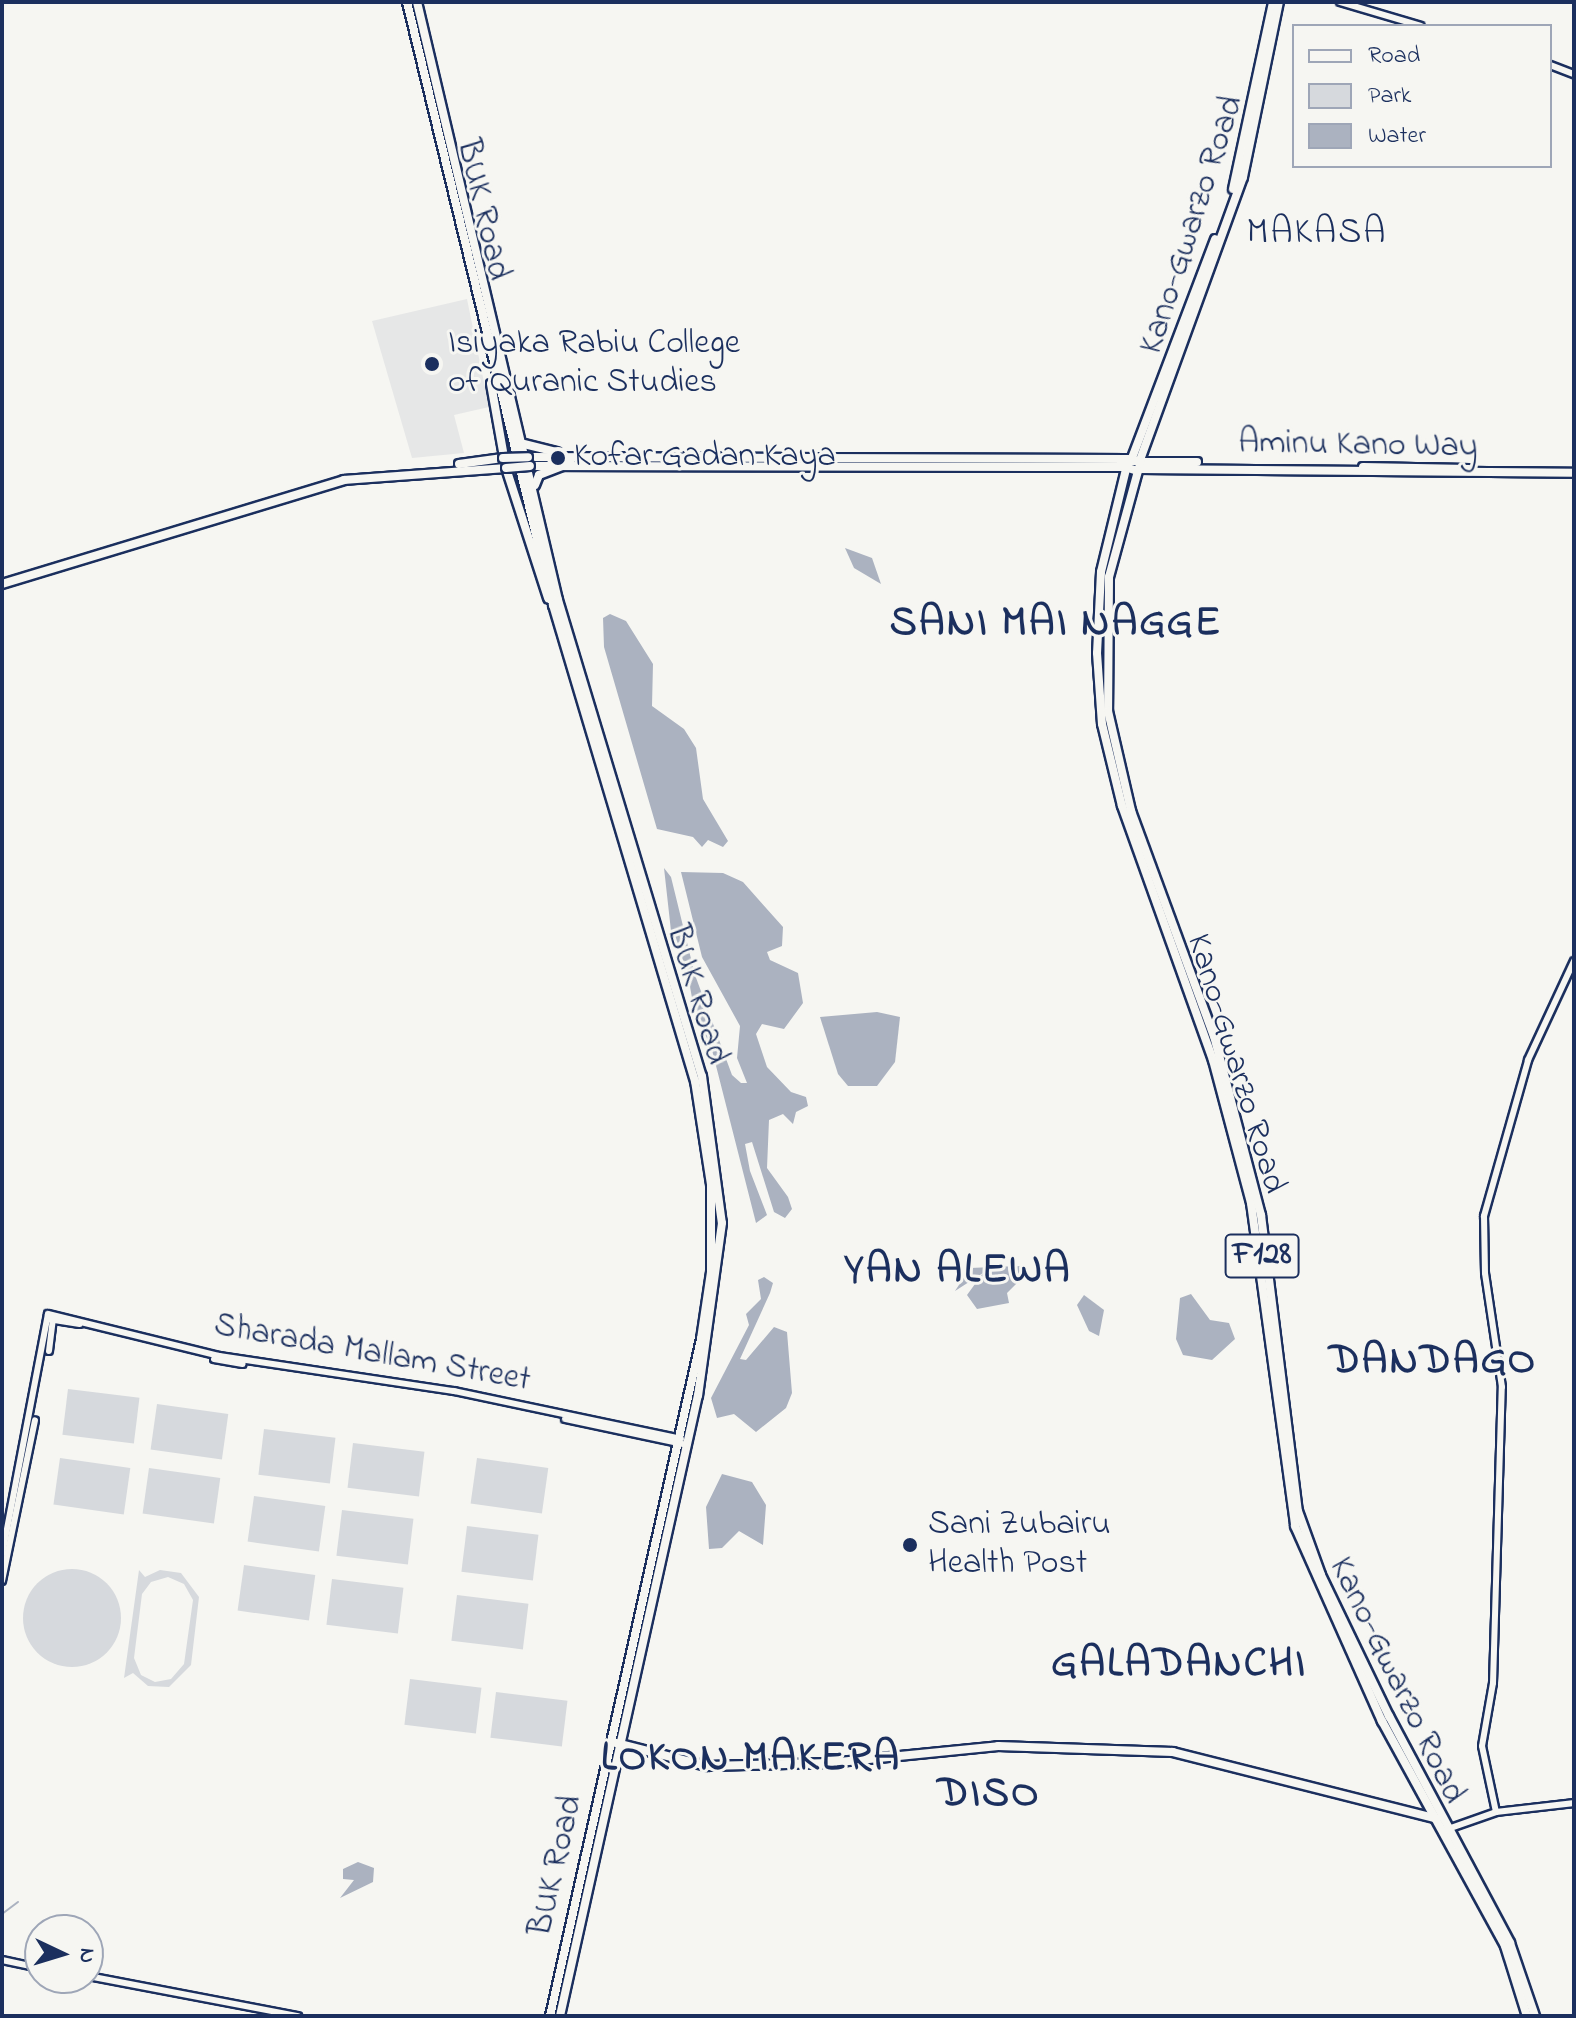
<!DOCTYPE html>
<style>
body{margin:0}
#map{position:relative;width:1576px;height:2018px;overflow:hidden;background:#f6f6f2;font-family:"Indie Flower",sans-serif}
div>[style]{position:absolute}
.built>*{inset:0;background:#e6e7e7}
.green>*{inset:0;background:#d6d9dd;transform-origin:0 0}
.round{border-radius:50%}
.water>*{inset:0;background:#abb2c0}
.stream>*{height:2px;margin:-1px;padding:0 1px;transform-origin:1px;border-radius:1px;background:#abb2c0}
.roads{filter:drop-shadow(2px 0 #1b2f5e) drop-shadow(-2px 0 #1b2f5e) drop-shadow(0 2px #1b2f5e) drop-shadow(0 -2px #1b2f5e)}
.minor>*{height:6px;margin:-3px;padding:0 3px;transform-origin:3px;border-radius:3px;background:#f6f6f2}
.major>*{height:8px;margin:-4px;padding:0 4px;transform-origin:4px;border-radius:4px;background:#f6f6f2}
.bridges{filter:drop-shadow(2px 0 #1b2f5e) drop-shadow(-2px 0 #1b2f5e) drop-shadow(0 2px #1b2f5e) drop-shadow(0 -2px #1b2f5e)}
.major-bridge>*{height:8px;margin:-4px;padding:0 4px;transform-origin:4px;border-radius:4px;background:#f6f6f2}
.dots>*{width:22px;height:22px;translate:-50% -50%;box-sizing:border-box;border:4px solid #f6f6f2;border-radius:50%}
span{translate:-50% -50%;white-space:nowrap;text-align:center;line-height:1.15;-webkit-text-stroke:6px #f6f6f2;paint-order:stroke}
.shield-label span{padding:2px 6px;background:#f6f6f2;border:2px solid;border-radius:6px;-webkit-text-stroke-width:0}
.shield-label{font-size:32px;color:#1b2f5e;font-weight:700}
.street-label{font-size:34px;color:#1b2f5e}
.poi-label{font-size:34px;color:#1b2f5e}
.left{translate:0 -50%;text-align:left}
.neighbourhood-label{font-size:36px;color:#1b2f5e;letter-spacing:2px}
.district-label{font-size:42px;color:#1b2f5e;font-weight:700;letter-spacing:2px}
.frame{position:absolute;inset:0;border:4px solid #1b2f5e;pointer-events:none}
.legend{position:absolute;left:1292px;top:24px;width:260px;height:144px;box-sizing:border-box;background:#f6f6f2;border:2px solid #9ea6b7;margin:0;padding:10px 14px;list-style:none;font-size:24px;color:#1b2f5e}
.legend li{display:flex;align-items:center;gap:16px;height:40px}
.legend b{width:40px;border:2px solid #9ea6b7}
.north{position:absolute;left:24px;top:1914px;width:80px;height:80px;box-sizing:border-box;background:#f6f6f2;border:2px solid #9ea6b7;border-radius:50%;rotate:94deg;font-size:22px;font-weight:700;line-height:32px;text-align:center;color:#1b2f5e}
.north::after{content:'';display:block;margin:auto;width:28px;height:36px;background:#1b2f5e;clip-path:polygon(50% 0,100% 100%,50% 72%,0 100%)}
</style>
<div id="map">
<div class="built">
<div style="clip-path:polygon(467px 299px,489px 407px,454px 415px,464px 453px,412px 458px,372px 321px)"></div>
</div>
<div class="green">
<div style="left:68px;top:1389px;width:72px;height:46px;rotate:7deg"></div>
<div style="left:157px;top:1404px;width:72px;height:46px;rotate:8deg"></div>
<div style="left:264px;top:1429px;width:72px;height:46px;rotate:7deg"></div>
<div style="left:353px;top:1443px;width:72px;height:45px;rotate:7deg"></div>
<div style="left:60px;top:1458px;width:71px;height:47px;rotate:8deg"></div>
<div style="left:477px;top:1458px;width:72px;height:46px;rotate:8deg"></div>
<div style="left:149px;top:1468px;width:72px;height:46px;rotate:8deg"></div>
<div style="left:254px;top:1496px;width:72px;height:46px;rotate:8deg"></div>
<div style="left:342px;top:1510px;width:72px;height:46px;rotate:7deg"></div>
<div style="left:467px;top:1526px;width:72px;height:46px;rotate:7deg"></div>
<div style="left:244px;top:1565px;width:72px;height:46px;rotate:8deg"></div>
<div class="round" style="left:23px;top:1569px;width:98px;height:98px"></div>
<div style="clip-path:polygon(evenodd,139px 1570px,145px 1577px,160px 1570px,181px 1573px,199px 1597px,191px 1665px,169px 1687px,148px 1686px,133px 1673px,124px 1678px,139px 1570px,168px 1577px,184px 1584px,193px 1600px,184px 1664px,171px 1679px,155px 1682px,141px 1675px,134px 1658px,142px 1594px,151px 1582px,168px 1577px)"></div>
<div style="left:332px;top:1579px;width:72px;height:46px;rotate:7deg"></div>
<div style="left:457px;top:1595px;width:72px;height:46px;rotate:7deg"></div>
<div style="left:410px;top:1679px;width:72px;height:46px;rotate:7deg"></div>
<div style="left:496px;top:1692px;width:72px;height:46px;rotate:7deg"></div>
</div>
<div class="water">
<div style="clip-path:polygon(845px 548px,872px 558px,881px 584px,854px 568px)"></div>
<div style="clip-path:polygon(610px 614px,626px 621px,653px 664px,652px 706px,684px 729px,696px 748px,703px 799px,728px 841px,723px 847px,708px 840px,702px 847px,693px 837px,657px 829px,604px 647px,603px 618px)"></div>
<div style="clip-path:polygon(664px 868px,671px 877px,695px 975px,732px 1075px,741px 1083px,747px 1083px,737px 1058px,740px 1026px,702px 957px,681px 872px,723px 873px,743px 882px,783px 927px,782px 946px,767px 952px,770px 960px,798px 973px,803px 1003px,784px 1029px,762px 1024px,756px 1034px,767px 1067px,791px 1092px,806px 1097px,808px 1106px,796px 1112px,793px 1124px,783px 1114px,769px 1120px,767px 1168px,788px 1197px,792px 1209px,785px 1218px,774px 1212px,752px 1142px,745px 1144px,750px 1171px,767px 1215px,756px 1223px,712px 1050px,696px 1020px,687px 970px,671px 931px)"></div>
<div style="clip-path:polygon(877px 1012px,900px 1017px,895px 1062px,877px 1086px,848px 1086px,838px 1074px,820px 1017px)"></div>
<div style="clip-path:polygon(1021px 1266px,1020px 1280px,1007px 1293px,1009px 1303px,977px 1309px,967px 1295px,983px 1273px,955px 1291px,970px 1268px)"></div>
<div style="clip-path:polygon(764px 1277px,773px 1283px,770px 1293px,740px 1359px,746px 1360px,774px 1327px,787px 1332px,792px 1393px,786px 1408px,756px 1432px,734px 1414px,717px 1418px,711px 1398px,749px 1325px,746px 1314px,761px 1299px,758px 1280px)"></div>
<div style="clip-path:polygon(1191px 1294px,1210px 1320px,1229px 1323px,1235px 1339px,1212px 1360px,1183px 1355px,1176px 1339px,1180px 1298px)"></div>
<div style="clip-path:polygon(1084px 1295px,1104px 1310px,1099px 1336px,1089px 1331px,1077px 1305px)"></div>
<div style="clip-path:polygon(722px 1474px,752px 1482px,766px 1505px,763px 1545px,739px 1531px,722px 1548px,709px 1549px,706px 1507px)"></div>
<div style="clip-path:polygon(358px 1862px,374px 1868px,373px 1882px,340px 1898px,354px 1880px,343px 1879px,343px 1869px)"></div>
</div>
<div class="stream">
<div style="left:2px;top:1914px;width:20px;rotate:-37deg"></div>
</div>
<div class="roads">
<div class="minor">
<div style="left:1340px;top:2px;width:84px;rotate:16.5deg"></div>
<div style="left:1550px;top:65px;width:26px;rotate:21deg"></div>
<div style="left:48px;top:1319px;width:32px;rotate:9deg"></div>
<div style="left:49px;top:1351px;width:33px;rotate:-83deg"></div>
<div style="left:214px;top:1359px;width:29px;rotate:10deg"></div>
<div style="left:565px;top:1419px;width:125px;rotate:12deg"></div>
<div style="left:2px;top:1555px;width:245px;rotate:-79.2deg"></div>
<div style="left:48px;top:1314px;width:176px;rotate:13.8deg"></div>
<div style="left:219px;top:1356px;width:238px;rotate:8.5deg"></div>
<div style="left:454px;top:1391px;width:232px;rotate:11.9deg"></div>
<div style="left:2px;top:1581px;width:164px;rotate:-78.4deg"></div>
<div style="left:1496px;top:1812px;width:67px;rotate:-102deg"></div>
<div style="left:1482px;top:1746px;width:64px;rotate:-80.1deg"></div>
<div style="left:1493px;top:1683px;width:296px;rotate:-88.3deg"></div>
<div style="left:1502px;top:1387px;width:115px;rotate:-98.5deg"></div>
<div style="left:1485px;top:1273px;width:57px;rotate:-91deg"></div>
<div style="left:1484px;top:1216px;width:162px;rotate:-74.2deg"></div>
<div style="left:1528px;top:1060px;width:109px;rotate:-65.1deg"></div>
<div style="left:1445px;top:1830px;width:54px;rotate:-19.4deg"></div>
<div style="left:1496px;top:1812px;width:79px;rotate:-6.6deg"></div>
<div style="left:2px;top:1960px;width:39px;rotate:12deg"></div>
<div style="left:88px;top:1976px;width:214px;rotate:10.8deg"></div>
</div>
<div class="major">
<div style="left:407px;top:2px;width:620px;rotate:76.39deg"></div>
<div style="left:553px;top:605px;width:497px;rotate:73.4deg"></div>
<div style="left:695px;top:1081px;width:104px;rotate:81.2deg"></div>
<div style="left:711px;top:1184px;width:88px;rotate:90deg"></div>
<div style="left:711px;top:1272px;width:68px;rotate:98.5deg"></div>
<div style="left:701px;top:1339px;width:694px;rotate:102.57deg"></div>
<div style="left:417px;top:2px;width:614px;rotate:76.73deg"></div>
<div style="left:558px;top:600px;width:497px;rotate:73.2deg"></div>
<div style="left:702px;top:1076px;width:148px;rotate:82.3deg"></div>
<div style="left:722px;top:1223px;width:174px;rotate:97.9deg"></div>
<div style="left:698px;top:1395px;width:636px;rotate:102.53deg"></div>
<div style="left:1233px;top:189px;width:191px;rotate:-77.9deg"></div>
<div style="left:491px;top:384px;width:85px;rotate:79.9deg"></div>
<div style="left:506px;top:468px;width:137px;rotate:72.1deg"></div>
<div style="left:524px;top:444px;width:34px;rotate:14deg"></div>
<div style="left:528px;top:457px;width:601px;rotate:0.19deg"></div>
<div style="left:1132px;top:458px;width:234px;rotate:-69.2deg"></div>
<div style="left:1140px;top:460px;width:301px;rotate:-70deg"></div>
<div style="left:1243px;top:177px;width:179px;rotate:-78.4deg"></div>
<div style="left:1141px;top:462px;width:56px"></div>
<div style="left:459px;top:464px;width:44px;rotate:-7.8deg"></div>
<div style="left:530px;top:466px;width:597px;rotate:0.1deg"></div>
<div style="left:1363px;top:467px;width:106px;rotate:1.1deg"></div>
<div style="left:1128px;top:468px;width:10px;rotate:17deg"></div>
<div style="left:1138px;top:471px;width:10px;rotate:-73deg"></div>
<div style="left:1141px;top:461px;width:13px;rotate:180deg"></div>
<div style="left:1128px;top:461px;width:114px;rotate:103.7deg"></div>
<div style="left:1101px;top:572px;width:81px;rotate:92.8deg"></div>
<div style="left:1097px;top:653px;width:71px;rotate:86deg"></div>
<div style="left:1102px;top:724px;width:84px;rotate:76.3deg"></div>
<div style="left:1122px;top:806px;width:270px;rotate:70.3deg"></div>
<div style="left:1213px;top:1060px;width:148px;rotate:75.1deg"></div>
<div style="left:1251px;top:1203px;width:326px;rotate:82.2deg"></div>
<div style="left:1295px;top:1526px;width:214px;rotate:66deg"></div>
<div style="left:1382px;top:1721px;width:256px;rotate:61.3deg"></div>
<div style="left:1505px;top:1946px;width:73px;rotate:72.6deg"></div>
<div style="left:1140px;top:469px;width:434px;rotate:0.5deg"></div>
<div style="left:1138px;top:471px;width:110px;rotate:105.3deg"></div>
<div style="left:1109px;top:577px;width:134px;rotate:90.4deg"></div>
<div style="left:1108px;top:711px;width:103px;rotate:77deg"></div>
<div style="left:1131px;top:811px;width:240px;rotate:69.8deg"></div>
<div style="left:1214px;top:1036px;width:185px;rotate:75.3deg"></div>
<div style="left:1261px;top:1215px;width:298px;rotate:82.9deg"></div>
<div style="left:1298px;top:1511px;width:68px;rotate:70.2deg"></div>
<div style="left:1321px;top:1575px;width:157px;rotate:64.3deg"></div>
<div style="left:1389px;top:1716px;width:257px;rotate:61.9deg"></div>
<div style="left:1510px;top:1943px;width:77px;rotate:71.1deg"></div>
<div style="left:535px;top:485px;width:11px;rotate:-68deg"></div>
<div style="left:539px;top:475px;width:34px;rotate:-21deg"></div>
<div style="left:2px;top:584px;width:357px;rotate:-16.9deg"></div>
<div style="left:344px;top:480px;width:162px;rotate:-4.2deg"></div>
<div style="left:616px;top:1743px;width:94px;rotate:14.2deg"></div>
<div style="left:707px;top:1766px;width:122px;rotate:-1.4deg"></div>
<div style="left:829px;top:1763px;width:170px;rotate:-5.7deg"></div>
<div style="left:998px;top:1746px;width:175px;rotate:2deg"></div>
<div style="left:1173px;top:1752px;width:272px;rotate:14.2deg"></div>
</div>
</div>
<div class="bridges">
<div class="major-bridge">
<div style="left:503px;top:458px;width:25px;rotate:-2deg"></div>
<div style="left:506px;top:468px;width:24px;rotate:-5deg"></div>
</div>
</div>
<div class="dots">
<div style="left:432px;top:364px;background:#1b2f5e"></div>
<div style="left:558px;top:458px;background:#1b2f5e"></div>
<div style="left:910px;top:1545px;background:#1b2f5e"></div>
</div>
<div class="shield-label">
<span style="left:1262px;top:1256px">F128</span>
</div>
<div class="street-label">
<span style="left:482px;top:210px;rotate:77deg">BUK Road</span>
<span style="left:1193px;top:225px;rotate:-72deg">Kano-Gwarzo Road</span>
<span style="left:1358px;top:446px;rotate:1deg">Aminu Kano Way</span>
<span style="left:696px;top:995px;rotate:73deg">BUK Road</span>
<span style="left:1235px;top:1064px;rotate:73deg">Kano-Gwarzo Road</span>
<span style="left:372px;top:1354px;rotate:10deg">Sharada Mallam Street</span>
<span style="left:1396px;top:1681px;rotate:64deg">Kano-Gwarzo Road</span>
<span style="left:557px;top:1866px;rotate:-77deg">BUK Road</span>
</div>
<div class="poi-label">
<span class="left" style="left:448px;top:364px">Isiyaka Rabiu College<br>of Quranic Studies</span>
<span class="left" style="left:574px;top:458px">Kofar Gadan Kaya</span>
<span class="left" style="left:928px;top:1545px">Sani Zubairu<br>Health Post</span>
</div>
<div class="neighbourhood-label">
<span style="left:1317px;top:234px">MAKASA</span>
</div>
<div class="district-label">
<span style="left:1056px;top:624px">SANI MAI NAGGE</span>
<span style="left:958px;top:1271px">YAN ALEWA</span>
<span style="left:1433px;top:1362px">DANDAGO</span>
<span style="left:1179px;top:1665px">GALADANCHI</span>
<span style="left:751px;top:1759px">LOKON MAKERA</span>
<span style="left:989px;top:1795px">DISO</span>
</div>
<div class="frame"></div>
<ul class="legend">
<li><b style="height:10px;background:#f6f6f2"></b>Road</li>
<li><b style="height:22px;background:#d6d9dd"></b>Park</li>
<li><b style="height:22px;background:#abb2c0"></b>Water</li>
</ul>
<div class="north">N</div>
</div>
